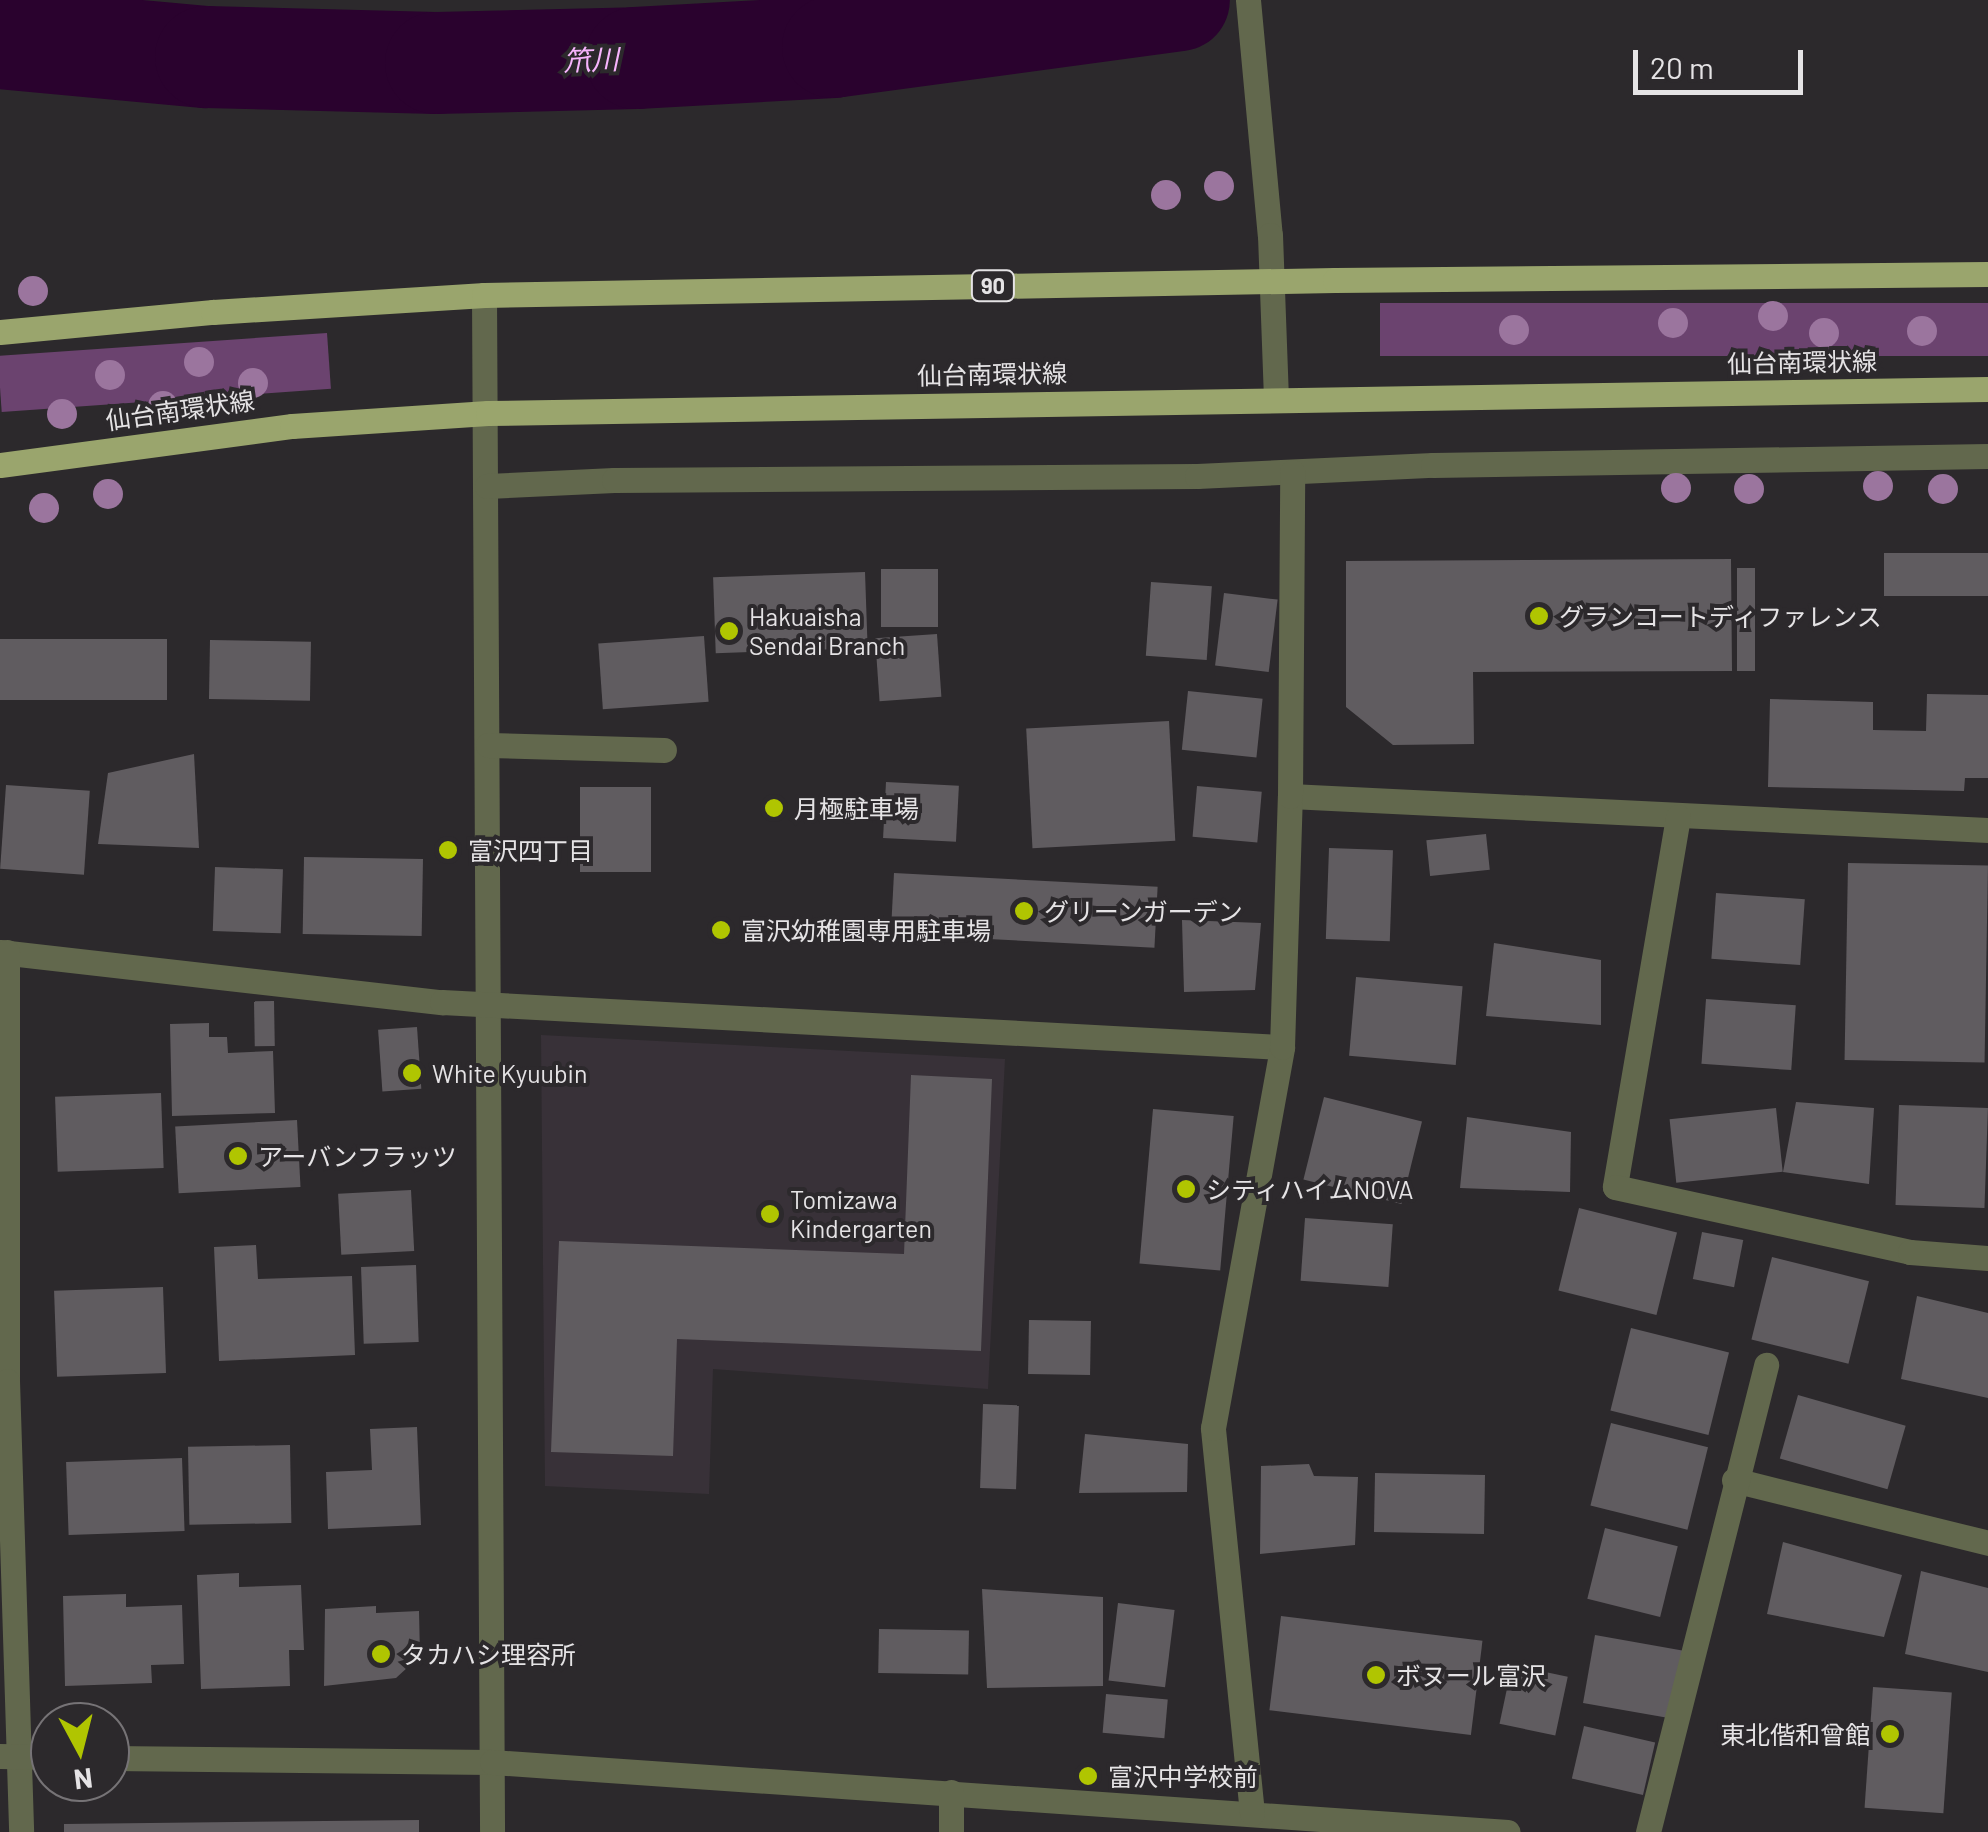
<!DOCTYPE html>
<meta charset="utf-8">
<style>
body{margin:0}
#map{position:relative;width:1988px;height:1832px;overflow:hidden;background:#2c292c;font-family:Barlow,"Noto Sans JP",sans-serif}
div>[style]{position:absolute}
.built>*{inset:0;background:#383138}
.green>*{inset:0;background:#6b436f;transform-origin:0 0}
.river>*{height:102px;margin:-51px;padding:0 51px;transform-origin:51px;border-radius:51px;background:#2a022e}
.building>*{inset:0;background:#605c60;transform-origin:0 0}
.minor>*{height:25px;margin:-12.5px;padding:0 12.5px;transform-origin:12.5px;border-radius:12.5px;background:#62684d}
.major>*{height:25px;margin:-12.5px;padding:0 12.5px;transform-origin:12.5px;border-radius:12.5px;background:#9aa56d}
.trees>*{width:30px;height:30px;margin:-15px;border-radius:50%;background:#9b759e}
.dots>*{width:28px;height:28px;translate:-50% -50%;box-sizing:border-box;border:5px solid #2c292c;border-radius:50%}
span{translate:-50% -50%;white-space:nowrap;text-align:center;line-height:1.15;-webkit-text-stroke:8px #2c292c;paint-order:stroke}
.shield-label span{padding:2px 8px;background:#2c292c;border:2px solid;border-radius:8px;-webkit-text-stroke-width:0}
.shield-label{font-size:22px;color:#e5e3e5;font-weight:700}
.street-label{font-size:25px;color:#e5e3e5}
.poi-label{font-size:25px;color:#e5e3e5}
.left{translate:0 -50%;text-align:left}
.right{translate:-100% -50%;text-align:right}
.water-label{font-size:28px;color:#f7b4fd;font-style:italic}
.north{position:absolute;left:30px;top:1702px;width:100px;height:100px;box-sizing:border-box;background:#2c292c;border:2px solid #767376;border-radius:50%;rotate:173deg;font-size:28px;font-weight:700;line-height:40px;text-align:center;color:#e5e3e5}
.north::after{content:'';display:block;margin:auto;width:35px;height:45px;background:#b0c501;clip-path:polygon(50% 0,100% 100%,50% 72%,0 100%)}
.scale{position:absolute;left:1633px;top:50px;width:170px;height:45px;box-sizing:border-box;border:5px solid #e5e3e5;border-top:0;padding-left:12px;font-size:30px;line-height:35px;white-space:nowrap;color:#e5e3e5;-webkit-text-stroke:8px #2c292c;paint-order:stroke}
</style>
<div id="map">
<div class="built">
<div style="clip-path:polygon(541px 1035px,1005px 1059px,988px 1389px,713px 1369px,709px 1494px,545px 1486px)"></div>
</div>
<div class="green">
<div style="left:1988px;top:303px;width:53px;height:608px;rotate:90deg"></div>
<div style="left:327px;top:333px;width:56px;height:330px;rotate:86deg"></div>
</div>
<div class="river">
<div style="left:0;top:38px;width:207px;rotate:5.3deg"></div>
<div style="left:206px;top:57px;width:230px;rotate:1.5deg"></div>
<div style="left:436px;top:63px;width:200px;rotate:-1.4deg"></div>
<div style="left:636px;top:58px;width:197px;rotate:-3.2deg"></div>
<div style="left:833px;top:47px;width:349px;rotate:-7.7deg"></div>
</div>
<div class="building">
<div style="left:1988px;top:553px;width:43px;height:104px;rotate:90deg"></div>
<div style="clip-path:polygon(1731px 559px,1732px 671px,1473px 672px,1474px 744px,1393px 745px,1346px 707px,1346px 561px)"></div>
<div style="left:1737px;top:568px;width:18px;height:103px"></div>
<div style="left:881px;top:569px;width:57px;height:58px"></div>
<div style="left:865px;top:572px;width:76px;height:152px;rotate:88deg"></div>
<div style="left:1151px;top:582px;width:61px;height:74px;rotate:4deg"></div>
<div style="left:1224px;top:593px;width:54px;height:73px;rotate:7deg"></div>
<div style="left:937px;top:634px;width:63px;height:62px;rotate:86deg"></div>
<div style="left:704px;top:636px;width:66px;height:106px;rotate:86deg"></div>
<div style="left:167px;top:639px;width:61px;height:167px;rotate:90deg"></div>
<div style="left:210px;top:640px;width:101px;height:59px;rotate:1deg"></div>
<div style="left:1188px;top:691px;width:75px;height:59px;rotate:6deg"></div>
<div style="clip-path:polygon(1927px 694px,1988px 695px,1988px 778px,1965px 778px,1964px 791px,1768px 787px,1770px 699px,1873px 702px,1873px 730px,1926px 731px)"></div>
<div style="left:1169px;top:721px;width:120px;height:143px;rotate:87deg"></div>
<div style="clip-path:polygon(194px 754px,199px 848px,98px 844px,108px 773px)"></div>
<div style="left:886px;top:782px;width:73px;height:56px;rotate:3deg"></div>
<div style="left:6px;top:785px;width:84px;height:84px;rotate:4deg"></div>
<div style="left:1197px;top:786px;width:65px;height:51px;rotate:5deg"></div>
<div style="left:580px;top:787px;width:71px;height:85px"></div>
<div style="left:1486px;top:834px;width:36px;height:60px;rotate:84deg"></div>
<div style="left:1329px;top:848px;width:64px;height:91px;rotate:2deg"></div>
<div style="left:423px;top:859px;width:77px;height:119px;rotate:91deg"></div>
<div style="left:1848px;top:863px;width:140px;height:197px;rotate:1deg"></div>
<div style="left:215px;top:867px;width:68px;height:64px;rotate:2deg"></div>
<div style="left:894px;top:873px;width:264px;height:61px;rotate:3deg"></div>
<div style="left:1716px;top:893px;width:89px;height:66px;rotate:4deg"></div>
<div style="clip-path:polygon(1182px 920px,1261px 923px,1255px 990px,1184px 992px)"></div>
<div style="clip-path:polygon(1494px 943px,1601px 960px,1601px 1025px,1486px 1016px)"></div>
<div style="left:1356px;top:977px;width:107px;height:79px;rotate:5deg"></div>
<div style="left:1706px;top:999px;width:90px;height:65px;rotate:4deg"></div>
<div style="left:274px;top:1001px;width:45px;height:20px;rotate:89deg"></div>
<div style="clip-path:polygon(209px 1023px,209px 1037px,227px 1037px,228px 1053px,273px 1051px,275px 1113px,172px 1116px,170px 1024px)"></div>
<div style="left:417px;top:1027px;width:62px;height:39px;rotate:86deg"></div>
<div style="clip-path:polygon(911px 1075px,992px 1079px,981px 1351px,677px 1339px,673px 1456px,551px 1452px,559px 1241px,904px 1254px)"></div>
<div style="left:161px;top:1093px;width:75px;height:106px;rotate:88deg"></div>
<div style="left:1324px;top:1097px;width:101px;height:85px;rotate:14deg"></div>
<div style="clip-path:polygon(1796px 1102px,1874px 1108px,1869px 1184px,1783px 1172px)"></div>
<div style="left:1899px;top:1105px;width:89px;height:100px;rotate:2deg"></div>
<div style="left:1776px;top:1108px;width:64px;height:107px;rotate:84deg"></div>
<div style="left:1153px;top:1109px;width:81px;height:155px;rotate:5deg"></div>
<div style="clip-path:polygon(1467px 1117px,1571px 1132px,1570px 1192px,1460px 1188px)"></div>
<div style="left:297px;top:1120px;width:67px;height:122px;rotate:87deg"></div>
<div style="left:411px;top:1190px;width:61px;height:73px;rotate:87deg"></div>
<div style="left:1579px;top:1208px;width:101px;height:85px;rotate:14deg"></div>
<div style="left:1305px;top:1218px;width:88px;height:63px;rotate:4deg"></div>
<div style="left:1702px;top:1232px;width:42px;height:48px;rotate:11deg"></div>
<div style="clip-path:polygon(256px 1245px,258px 1279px,352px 1276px,355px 1355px,219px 1361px,214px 1247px)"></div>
<div style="left:1772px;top:1257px;width:100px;height:85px;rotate:14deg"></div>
<div style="left:416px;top:1265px;width:77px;height:55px;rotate:88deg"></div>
<div style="left:163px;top:1287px;width:86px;height:109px;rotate:88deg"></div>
<div style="clip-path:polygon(1917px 1296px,1988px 1313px,1988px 1398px,1901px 1379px)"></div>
<div style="left:1029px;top:1320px;width:62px;height:54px;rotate:1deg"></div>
<div style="left:1631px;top:1328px;width:101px;height:85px;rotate:14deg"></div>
<div style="left:1798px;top:1395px;width:112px;height:66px;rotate:16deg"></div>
<div style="left:983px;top:1404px;width:36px;height:84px;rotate:2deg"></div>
<div style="left:1611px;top:1423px;width:100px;height:85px;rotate:14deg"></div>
<div style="clip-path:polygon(417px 1427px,421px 1525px,328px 1529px,326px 1472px,372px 1470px,370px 1429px)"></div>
<div style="clip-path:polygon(1085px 1434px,1188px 1444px,1187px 1492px,1079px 1493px)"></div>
<div style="left:290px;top:1445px;width:78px;height:102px;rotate:89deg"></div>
<div style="left:182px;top:1458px;width:73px;height:116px;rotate:88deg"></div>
<div style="clip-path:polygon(1309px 1464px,1314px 1476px,1358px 1477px,1355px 1545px,1260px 1554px,1261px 1466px)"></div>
<div style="left:1485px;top:1475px;width:59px;height:110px;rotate:91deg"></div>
<div style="left:1605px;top:1528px;width:75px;height:73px;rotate:14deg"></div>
<div style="clip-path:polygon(1783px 1542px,1902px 1575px,1884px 1637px,1767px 1614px)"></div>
<div style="clip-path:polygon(1921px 1571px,1988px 1588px,1988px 1672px,1905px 1654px)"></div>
<div style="clip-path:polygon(239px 1573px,239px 1587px,301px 1585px,304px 1650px,289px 1650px,290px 1686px,201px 1689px,197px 1575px)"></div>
<div style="clip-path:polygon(982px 1589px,1103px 1597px,1103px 1686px,987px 1688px)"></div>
<div style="clip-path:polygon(126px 1594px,126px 1607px,182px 1605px,184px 1664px,151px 1665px,152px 1683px,65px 1686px,63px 1596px)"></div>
<div style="left:1118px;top:1603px;width:57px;height:78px;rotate:7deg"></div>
<div style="clip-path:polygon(376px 1606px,376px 1613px,419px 1611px,420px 1656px,396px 1678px,324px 1686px,325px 1609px)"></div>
<div style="left:1281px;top:1616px;width:203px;height:95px;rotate:7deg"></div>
<div style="left:879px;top:1629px;width:90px;height:44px;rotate:1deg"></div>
<div style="left:1595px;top:1635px;width:90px;height:69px;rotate:10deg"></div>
<div style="left:1512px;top:1665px;width:57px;height:60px;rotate:12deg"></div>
<div style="left:1873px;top:1687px;width:79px;height:121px;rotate:4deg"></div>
<div style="left:1106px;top:1694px;width:62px;height:39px;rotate:5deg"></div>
<div style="left:1584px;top:1726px;width:73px;height:54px;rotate:13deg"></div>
<div style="clip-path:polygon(419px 1820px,419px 1832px,64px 1832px,64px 1824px)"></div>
</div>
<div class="minor">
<div style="left:1248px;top:0;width:236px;rotate:84.7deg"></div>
<div style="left:1270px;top:235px;width:163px;rotate:87.9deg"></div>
<div style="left:484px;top:295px;width:1537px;rotate:89.7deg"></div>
<div style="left:487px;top:486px;width:127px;rotate:-2.7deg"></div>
<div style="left:614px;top:480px;width:583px;rotate:-0.39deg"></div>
<div style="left:1197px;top:476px;width:236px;rotate:-2.7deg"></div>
<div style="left:1433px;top:465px;width:555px;rotate:-0.93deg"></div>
<div style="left:488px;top:745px;width:176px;rotate:1.6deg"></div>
<div style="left:1290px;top:796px;width:699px;rotate:2.79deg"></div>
<div style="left:1678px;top:817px;width:375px;rotate:99.7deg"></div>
<div style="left:1615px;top:1187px;width:302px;rotate:12.4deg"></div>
<div style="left:1910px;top:1252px;width:78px;rotate:4.4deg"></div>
<div style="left:0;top:952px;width:445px;rotate:6.5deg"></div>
<div style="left:442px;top:1002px;width:841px;rotate:3.07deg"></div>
<div style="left:7px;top:952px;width:429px;rotate:90deg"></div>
<div style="left:7px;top:1381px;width:451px;rotate:88.2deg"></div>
<div style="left:1734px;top:1480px;width:262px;rotate:13.9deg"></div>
<div style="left:0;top:1756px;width:50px;rotate:1.1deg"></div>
<div style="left:110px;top:1758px;width:382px;rotate:0.6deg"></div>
<div style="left:492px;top:1762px;width:1018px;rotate:3.94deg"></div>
<div style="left:951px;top:1792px;width:40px;rotate:90deg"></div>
<div style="left:1252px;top:1813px;width:387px;rotate:-95.8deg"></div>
<div style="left:1213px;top:1428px;width:387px;rotate:-79.7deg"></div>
<div style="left:1282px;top:1047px;width:251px;rotate:-88.2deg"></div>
<div style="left:1290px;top:796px;width:324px;rotate:-89.6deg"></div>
<div style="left:1648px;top:1832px;width:482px;rotate:-75.8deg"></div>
</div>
<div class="major">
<div style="left:0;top:332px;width:214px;rotate:-5.4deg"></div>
<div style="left:213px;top:312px;width:272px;rotate:-3.6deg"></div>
<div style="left:484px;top:295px;width:851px;rotate:-1.01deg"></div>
<div style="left:1335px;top:280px;width:653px;rotate:-0.53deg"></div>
<div style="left:0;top:465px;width:295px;rotate:-7.6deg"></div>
<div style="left:292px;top:426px;width:196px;rotate:-3.8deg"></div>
<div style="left:488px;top:413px;width:1500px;rotate:-0.92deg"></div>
</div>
<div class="trees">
<div style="left:1219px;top:186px"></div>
<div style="left:1166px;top:195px"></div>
<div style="left:33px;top:291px"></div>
<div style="left:1773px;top:316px"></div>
<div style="left:1673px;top:323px"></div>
<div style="left:1514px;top:330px"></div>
<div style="left:1922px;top:331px"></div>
<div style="left:1824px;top:333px"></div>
<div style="left:199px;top:362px"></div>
<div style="left:110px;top:375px"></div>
<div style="left:253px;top:383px"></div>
<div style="left:163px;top:406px"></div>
<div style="left:62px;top:414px"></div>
<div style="left:1878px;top:486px"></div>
<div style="left:1676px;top:488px"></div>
<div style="left:1749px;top:489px"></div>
<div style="left:1943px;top:489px"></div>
<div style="left:108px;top:494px"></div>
<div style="left:44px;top:508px"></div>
</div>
<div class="dots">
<div style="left:1539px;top:616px;background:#b0c501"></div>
<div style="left:729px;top:631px;background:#b0c501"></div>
<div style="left:774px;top:808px;background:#b0c501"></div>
<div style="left:448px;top:850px;background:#b0c501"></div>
<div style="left:1024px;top:911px;background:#b0c501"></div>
<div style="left:721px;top:930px;background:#b0c501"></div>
<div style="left:412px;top:1073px;background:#b0c501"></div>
<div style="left:238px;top:1156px;background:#b0c501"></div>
<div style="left:1186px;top:1189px;background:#b0c501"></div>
<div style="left:770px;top:1214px;background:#b0c501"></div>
<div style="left:381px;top:1654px;background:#b0c501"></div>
<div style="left:1376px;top:1675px;background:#b0c501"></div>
<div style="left:1890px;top:1734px;background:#b0c501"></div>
<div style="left:1088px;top:1776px;background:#b0c501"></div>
</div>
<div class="shield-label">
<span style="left:993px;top:286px">90</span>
</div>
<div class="street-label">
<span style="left:1802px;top:362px;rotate:-1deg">仙台南環状線</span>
<span style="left:992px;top:374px;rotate:-1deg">仙台南環状線</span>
<span style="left:180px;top:410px;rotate:-8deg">仙台南環状線</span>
</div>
<div class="poi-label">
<span class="left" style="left:1559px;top:616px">グランコートディファレンス</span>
<span class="left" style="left:749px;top:631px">Hakuaisha<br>Sendai Branch</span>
<span class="left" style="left:794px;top:808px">月極駐車場</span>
<span class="left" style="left:468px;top:850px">富沢四丁目</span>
<span class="left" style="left:1044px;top:911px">グリーンガーデン</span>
<span class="left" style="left:741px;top:930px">富沢幼稚園専用駐車場</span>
<span class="left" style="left:432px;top:1073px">White Kyuubin</span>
<span class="left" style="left:258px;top:1156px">アーバンフラッツ</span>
<span class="left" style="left:1206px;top:1189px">シティハイムNOVA</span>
<span class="left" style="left:790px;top:1214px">Tomizawa<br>Kindergarten</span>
<span class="left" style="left:401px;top:1654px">タカハシ理容所</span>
<span class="left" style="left:1396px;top:1675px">ボヌール富沢</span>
<span class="right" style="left:1870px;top:1734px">東北偕和曾館</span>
<span class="left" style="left:1108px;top:1776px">富沢中学校前</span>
</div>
<div class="water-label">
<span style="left:591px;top:59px;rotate:-2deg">笊川</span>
</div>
<div class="north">N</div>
<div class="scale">20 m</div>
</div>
